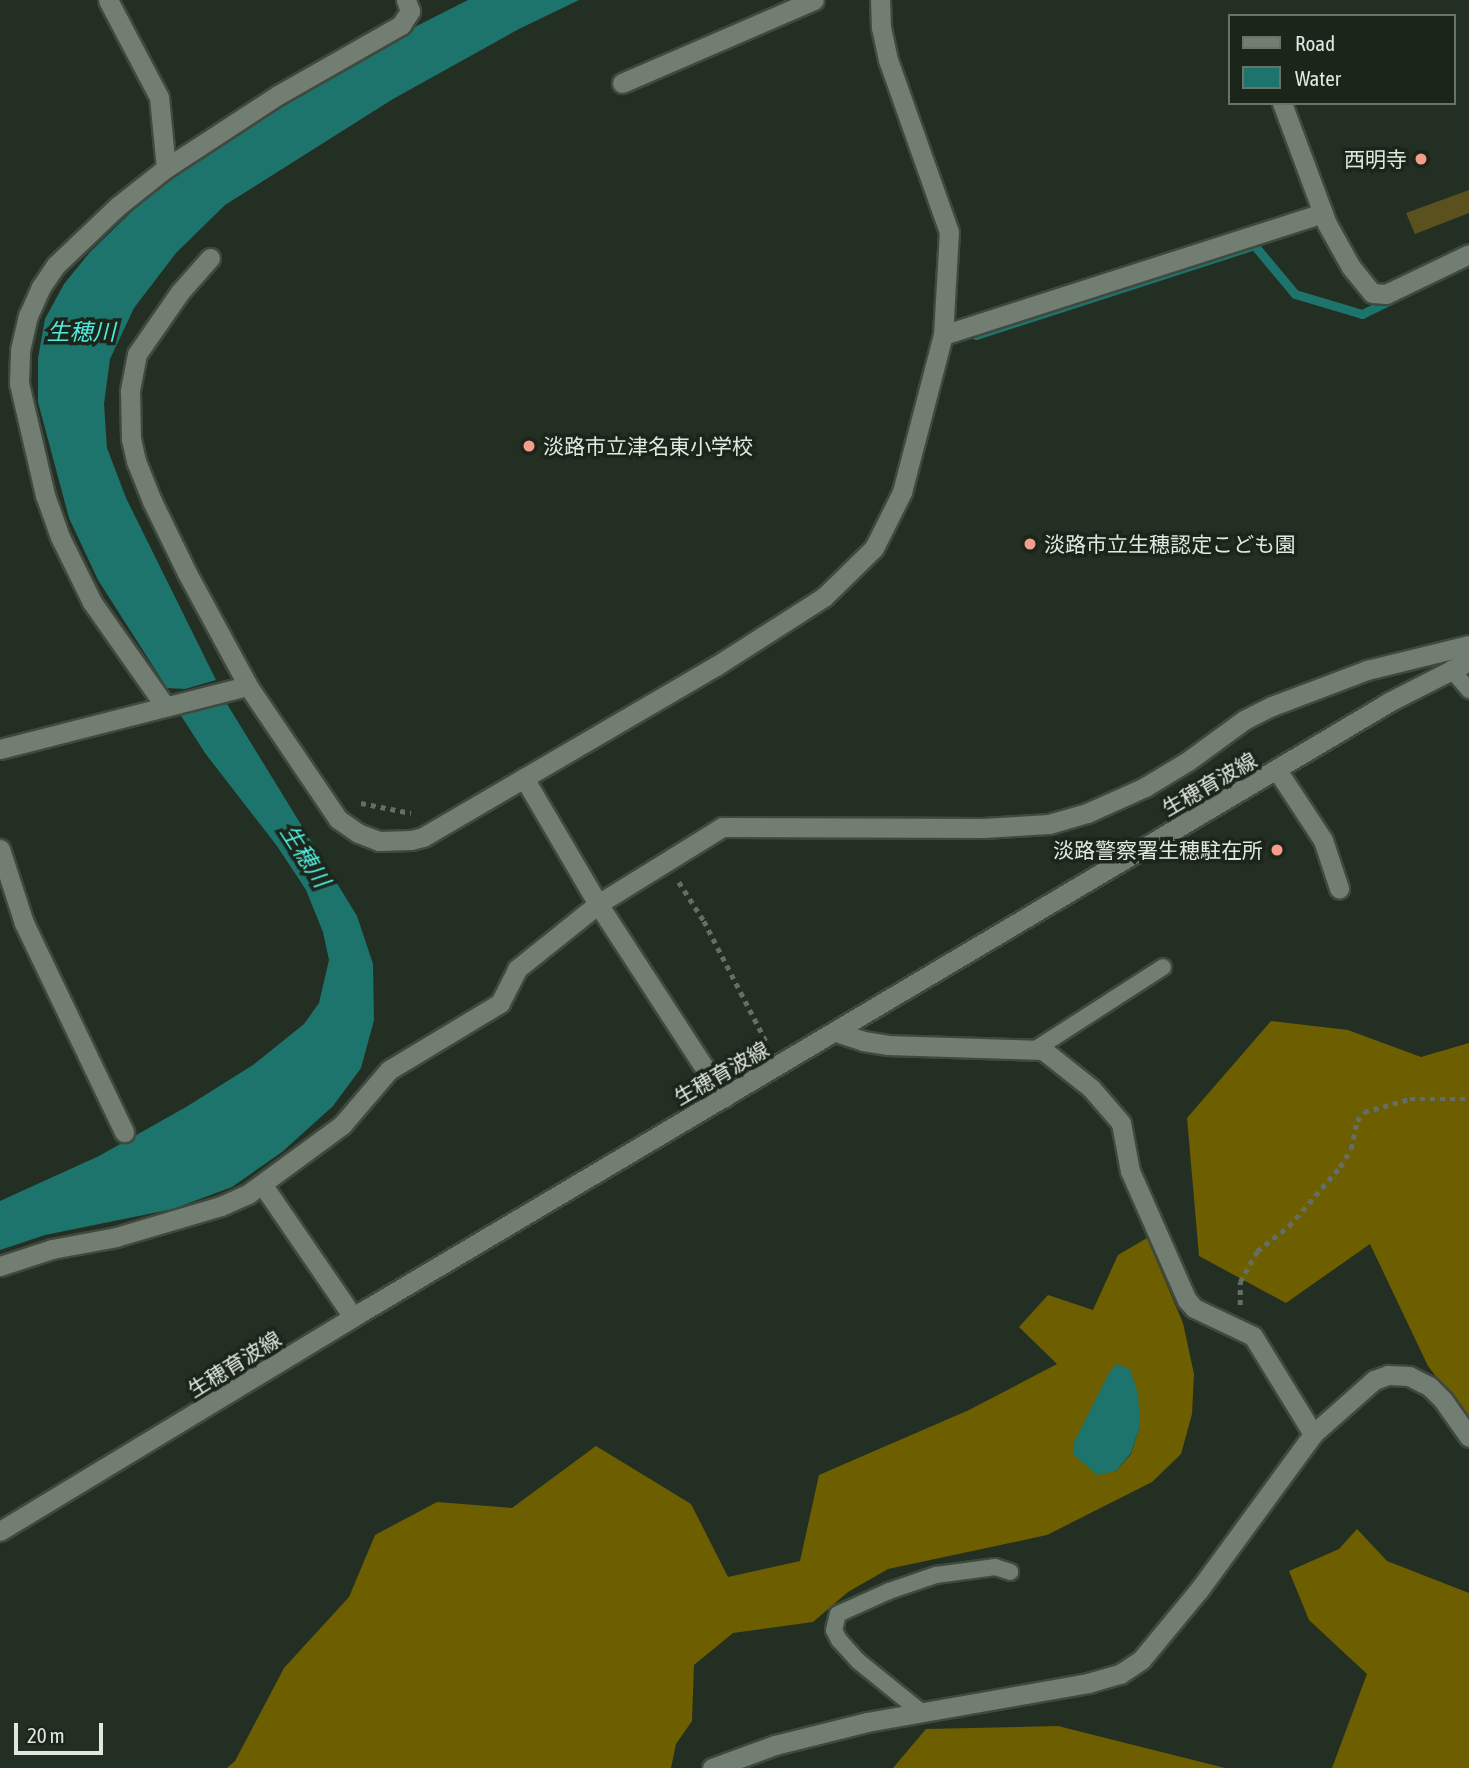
<!DOCTYPE html>
<meta charset="utf-8">
<style>
body{margin:0}
#map{position:relative;width:1469px;height:1768px;overflow:hidden;background:#242f23;font-family:"Asap Condensed","Noto Sans JP",sans-serif}
div>[style]{position:absolute}
.green>*{inset:0;background:#5a511f}
.forest>*{inset:0;background:#6d5e00}
.water>*{inset:0;background:#1d746c}
.stream>*{height:9px;margin:-4.5px;padding:0 4.5px;transform-origin:4.5px;border-radius:4.5px;background:#1d746c}
.path>*{height:4.5px;margin-top:-2.25px;transform-origin:0;background:repeating-linear-gradient(90deg,#656e64 0 5px,transparent 0 10px)}
.roads{filter:drop-shadow(2px 0 #40493f) drop-shadow(-2px 0 #40493f) drop-shadow(0 2px #40493f) drop-shadow(0 -2px #40493f)}
.service>*{height:16px;margin:-8px;padding:0 8px;transform-origin:8px;border-radius:8px;background:#727e71}
.minor>*{height:19px;margin:-9.5px;padding:0 9.5px;transform-origin:9.5px;border-radius:9.5px;background:#727e71}
.secondary>*{height:19px;margin:-9.5px;padding:0 9.5px;transform-origin:9.5px;border-radius:9.5px;background:#727e71}
.dots>*{width:19px;height:19px;translate:-50% -50%;box-sizing:border-box;border:4px solid #1b251a;border-radius:50%}
span{translate:-50% -50%;white-space:nowrap;text-align:center;line-height:1.15;-webkit-text-stroke:7px #1b251a;paint-order:stroke}
.poi-label{font-size:21px;color:#e1e8e0}
.right{translate:-100% -50%;text-align:right}
.left{translate:0 -50%;text-align:left}
.street-label{font-size:21px;color:#e1e8e0}
.water-label{font-size:23px;color:#52ecdf;font-style:italic}
.legend{position:absolute;left:1228px;top:14px;width:228px;height:91px;box-sizing:border-box;background:#1b251a;border:2px solid #6a7369;margin:0;padding:9px 12px;list-style:none;font-size:21px;color:#e1e8e0}
.legend li{display:flex;align-items:center;gap:14px;height:35px}
.legend b{width:35px;border:2px solid #6a7369}
.scale{position:absolute;left:14px;top:1723px;width:89px;height:32px;box-sizing:border-box;border:4px solid #e1e8e0;border-top:0;padding-left:9px;font-size:21px;line-height:24px;white-space:nowrap;color:#e1e8e0;-webkit-text-stroke:5px #1b251a;paint-order:stroke}
</style>
<div id="map">
<div class="green">
<div style="clip-path:polygon(1469px 190px,1469px 213px,1415px 234px,1406px 213px)"></div>
</div>
<div class="forest">
<div style="clip-path:polygon(1271px 1021px,1348px 1030px,1421px 1057px,1469px 1043px,1469px 1419px,1428px 1366px,1370px 1244px,1286px 1303px,1199px 1256px,1187px 1118px)"></div>
<div style="clip-path:polygon(evenodd,1147px 1238px,1183px 1323px,1194px 1374px,1192px 1414px,1181px 1454px,1152px 1482px,1047px 1535px,888px 1569px,848px 1592px,813px 1622px,733px 1633px,694px 1665px,692px 1721px,676px 1744px,671px 1768px,227px 1768px,235px 1761px,284px 1668px,349px 1597px,375px 1535px,437px 1502px,512px 1508px,596px 1446px,691px 1504px,728px 1577px,800px 1561px,819px 1475px,969px 1410px,1057px 1364px,1019px 1327px,1048px 1295px,1093px 1310px,1118px 1255px,1147px 1238px,1087px 1420px,1140px 1426px,1131px 1454px,1116px 1471px,1073px 1444px,1087px 1420px)"></div>
<div style="clip-path:polygon(1357px 1529px,1387px 1561px,1469px 1593px,1469px 1768px,1332px 1768px,1367px 1674px,1309px 1620px,1289px 1571px,1339px 1549px)"></div>
<div style="clip-path:polygon(1058px 1726px,1225px 1768px,893px 1768px,926px 1729px)"></div>
</div>
<div class="water">
<div style="clip-path:polygon(468px 0,579px 0,519px 29px,393px 99px,225px 205px,176px 253px,134px 308px,110px 359px,104px 404px,107px 448px,126px 498px,216px 680px,185px 689px,167px 688px,98px 580px,69px 518px,38px 402px,38px 358px,45px 319px,64px 284px,90px 252px,155px 189px,219px 143px,405px 32px)"></div>
<div style="clip-path:polygon(227px 704px,357px 916px,373px 964px,374px 1020px,361px 1068px,333px 1106px,282px 1152px,232px 1187px,173px 1209px,45px 1235px,0 1250px,0 1201px,99px 1156px,186px 1107px,253px 1065px,304px 1024px,319px 1003px,329px 960px,323px 932px,306px 890px,277px 846px,205px 753px,180px 714px)"></div>
<div style="clip-path:polygon(1116px 1364px,1130px 1369px,1138px 1394px,1140px 1426px,1131px 1453px,1116px 1471px,1097px 1475px,1074px 1455px,1073px 1444px,1109px 1373px)"></div>
</div>
<div class="stream">
<div style="left:976px;top:335px;width:292px;rotate:-17.9deg"></div>
<div style="left:1254px;top:245px;width:64px;rotate:50.1deg"></div>
<div style="left:1295px;top:294px;width:70px;rotate:16.6deg"></div>
<div style="left:1362px;top:314px;width:37px;rotate:-26deg"></div>
</div>
<div class="path">
<div style="left:361px;top:803px;width:51px;rotate:11.3deg"></div>
<div style="left:679px;top:882px;width:46px;rotate:57.3deg"></div>
<div style="left:704px;top:921px;width:137px;rotate:62.7deg"></div>
<div style="left:1240px;top:1305px;width:23px;rotate:-90deg"></div>
<div style="left:1240px;top:1282px;width:35px;rotate:-61deg"></div>
<div style="left:1257px;top:1251px;width:41px;rotate:-38deg"></div>
<div style="left:1289px;top:1226px;width:78px;rotate:-49.2deg"></div>
<div style="left:1340px;top:1167px;width:21px;rotate:-59deg"></div>
<div style="left:1351px;top:1149px;width:29px;rotate:-78deg"></div>
<div style="left:1357px;top:1121px;width:11px;rotate:-52deg"></div>
<div style="left:1364px;top:1112px;width:48px;rotate:-15.8deg"></div>
<div style="left:1410px;top:1099px;width:59px"></div>
</div>
<div class="roads">
<div class="service">
<div style="left:1451px;top:669px;width:28px;rotate:49deg"></div>
<div style="left:1036px;top:1049px;width:151px;rotate:-32.8deg"></div>
<div style="left:921px;top:1712px;width:81px;rotate:-141deg"></div>
<div style="left:858px;top:1661px;width:28px;rotate:-132deg"></div>
<div style="left:839px;top:1640px;width:11px;rotate:-117deg"></div>
<div style="left:834px;top:1630px;width:16px;rotate:-76deg"></div>
<div style="left:838px;top:1614px;width:56px;rotate:-24.3deg"></div>
<div style="left:889px;top:1591px;width:50px;rotate:-18.8deg"></div>
<div style="left:936px;top:1575px;width:60px;rotate:-7.7deg"></div>
<div style="left:995px;top:1567px;width:16px;rotate:18deg"></div>
</div>
<div class="minor">
<div style="left:108px;top:0;width:110px;rotate:62.3deg"></div>
<div style="left:159px;top:97px;width:71px;rotate:84.4deg"></div>
<div style="left:622px;top:83px;width:209px;rotate:-23.4deg"></div>
<div style="left:1282px;top:103px;width:129px;rotate:69.6deg"></div>
<div style="left:1327px;top:224px;width:49px;rotate:60.8deg"></div>
<div style="left:1351px;top:267px;width:33px;rotate:51deg"></div>
<div style="left:1372px;top:293px;width:14px;rotate:4deg"></div>
<div style="left:1386px;top:294px;width:92px;rotate:-25.7deg"></div>
<div style="left:210px;top:258px;width:45px;rotate:131.4deg"></div>
<div style="left:180px;top:292px;width:75px;rotate:124.7deg"></div>
<div style="left:137px;top:354px;width:38px;rotate:101deg"></div>
<div style="left:130px;top:391px;width:48px;rotate:88.8deg"></div>
<div style="left:131px;top:439px;width:23px;rotate:77deg"></div>
<div style="left:136px;top:461px;width:43px;rotate:68.2deg"></div>
<div style="left:152px;top:501px;width:80px;rotate:64.1deg"></div>
<div style="left:187px;top:573px;width:128px;rotate:61.6deg"></div>
<div style="left:943px;top:335px;width:399px;rotate:-17.8deg"></div>
<div style="left:165px;top:706px;width:127px;rotate:-125.1deg"></div>
<div style="left:92px;top:602px;width:72px;rotate:-116.2deg"></div>
<div style="left:60px;top:537px;width:45px;rotate:-109.7deg"></div>
<div style="left:45px;top:495px;width:115px;rotate:-103.1deg"></div>
<div style="left:19px;top:383px;width:33px;rotate:-88deg"></div>
<div style="left:20px;top:350px;width:35px;rotate:-77deg"></div>
<div style="left:28px;top:316px;width:32px;rotate:-66deg"></div>
<div style="left:41px;top:287px;width:27px;rotate:-56deg"></div>
<div style="left:56px;top:265px;width:86px;rotate:-43.6deg"></div>
<div style="left:118px;top:206px;width:61px;rotate:-38.4deg"></div>
<div style="left:166px;top:168px;width:134px;rotate:-33.1deg"></div>
<div style="left:278px;top:95px;width:142px;rotate:-29.6deg"></div>
<div style="left:401px;top:25px;width:17px;rotate:-57deg"></div>
<div style="left:410px;top:11px;width:12px;rotate:-110deg"></div>
<div style="left:0;top:749px;width:256px;rotate:-14.3deg"></div>
<div style="left:248px;top:686px;width:161px;rotate:55.9deg"></div>
<div style="left:338px;top:819px;width:24px;rotate:35deg"></div>
<div style="left:358px;top:833px;width:22px;rotate:21deg"></div>
<div style="left:379px;top:841px;width:32px;rotate:-2deg"></div>
<div style="left:411px;top:840px;width:12px;rotate:-14deg"></div>
<div style="left:423px;top:837px;width:339px;rotate:-30.3deg"></div>
<div style="left:716px;top:666px;width:128px;rotate:-32.6deg"></div>
<div style="left:824px;top:597px;width:70px;rotate:-44.4deg"></div>
<div style="left:874px;top:548px;width:63px;rotate:-63.4deg"></div>
<div style="left:902px;top:492px;width:162px;rotate:-75.4deg"></div>
<div style="left:943px;top:335px;width:103px;rotate:-86.7deg"></div>
<div style="left:949px;top:232px;width:182px;rotate:-109.5deg"></div>
<div style="left:888px;top:60px;width:33px;rotate:-102deg"></div>
<div style="left:881px;top:28px;width:28px;rotate:-92deg"></div>
<div style="left:1277px;top:770px;width:84px;rotate:56.7deg"></div>
<div style="left:1323px;top:840px;width:51px;rotate:71.6deg"></div>
<div style="left:524px;top:778px;width:146px;rotate:59.6deg"></div>
<div style="left:598px;top:904px;width:231px;rotate:57deg"></div>
<div style="left:0;top:849px;width:78px;rotate:72deg"></div>
<div style="left:24px;top:923px;width:232px;rotate:64.4deg"></div>
<div style="left:836px;top:1032px;width:28px;rotate:18deg"></div>
<div style="left:863px;top:1041px;width:24px;rotate:9deg"></div>
<div style="left:887px;top:1045px;width:156px;rotate:1.8deg"></div>
<div style="left:1043px;top:1050px;width:61px;rotate:38.4deg"></div>
<div style="left:1091px;top:1088px;width:46px;rotate:49.4deg"></div>
<div style="left:1121px;top:1123px;width:49px;rotate:79.4deg"></div>
<div style="left:1130px;top:1171px;width:141px;rotate:66.2deg"></div>
<div style="left:1187px;top:1300px;width:11px;rotate:49deg"></div>
<div style="left:1194px;top:1308px;width:65px;rotate:25.4deg"></div>
<div style="left:1253px;top:1336px;width:115px;rotate:58.5deg"></div>
<div style="left:262px;top:1184px;width:161px;rotate:55.6deg"></div>
<div style="left:0;top:1266px;width:55px;rotate:-18.1deg"></div>
<div style="left:52px;top:1249px;width:65px;rotate:-10.6deg"></div>
<div style="left:116px;top:1237px;width:109px;rotate:-16.4deg"></div>
<div style="left:221px;top:1206px;width:30px;rotate:-24deg"></div>
<div style="left:248px;top:1194px;width:117px;rotate:-36.3deg"></div>
<div style="left:342px;top:1125px;width:72px;rotate:-49.5deg"></div>
<div style="left:389px;top:1070px;width:130px;rotate:-31.1deg"></div>
<div style="left:500px;top:1003px;width:38px;rotate:-63deg"></div>
<div style="left:517px;top:969px;width:104px;rotate:-38.7deg"></div>
<div style="left:598px;top:904px;width:146px;rotate:-31.8deg"></div>
<div style="left:722px;top:827px;width:261px;rotate:0.2deg"></div>
<div style="left:983px;top:828px;width:66px;rotate:-3.5deg"></div>
<div style="left:1049px;top:824px;width:40px;rotate:-16deg"></div>
<div style="left:1087px;top:813px;width:64px;rotate:-24.1deg"></div>
<div style="left:1145px;top:787px;width:50px;rotate:-31.2deg"></div>
<div style="left:1188px;top:761px;width:69px;rotate:-36.2deg"></div>
<div style="left:1244px;top:720px;width:31px;rotate:-27deg"></div>
<div style="left:1272px;top:706px;width:102px;rotate:-20.8deg"></div>
<div style="left:1367px;top:670px;width:105px;rotate:-13.8deg"></div>
<div style="left:712px;top:1768px;width:67px;rotate:-20.1deg"></div>
<div style="left:775px;top:1745px;width:95px;rotate:-14deg"></div>
<div style="left:867px;top:1722px;width:224px;rotate:-10deg"></div>
<div style="left:1088px;top:1683px;width:33px;rotate:-16deg"></div>
<div style="left:1120px;top:1674px;width:25px;rotate:-34deg"></div>
<div style="left:1141px;top:1660px;width:91px;rotate:-50.4deg"></div>
<div style="left:1199px;top:1590px;width:193px;rotate:-53.8deg"></div>
<div style="left:1313px;top:1434px;width:81px;rotate:-41.5deg"></div>
<div style="left:1374px;top:1380px;width:15px;rotate:-20deg"></div>
<div style="left:1388px;top:1375px;width:21px;rotate:3deg"></div>
<div style="left:1409px;top:1376px;width:22px;rotate:27deg"></div>
<div style="left:1429px;top:1386px;width:20px;rotate:45deg"></div>
<div style="left:1443px;top:1400px;width:45px;rotate:54.9deg"></div>
</div>
<div class="secondary">
<div style="left:0;top:1531px;width:413px;rotate:-31.2deg"></div>
<div style="left:353px;top:1317px;width:1205px;rotate:-30.69deg"></div>
<div style="left:1389px;top:702px;width:90px;rotate:-27.1deg"></div>
</div>
</div>
<div class="dots">
<div style="left:1421px;top:159px;background:#f49d8b"></div>
<div style="left:529px;top:446px;background:#f49d8b"></div>
<div style="left:1030px;top:544px;background:#f49d8b"></div>
<div style="left:1277px;top:850px;background:#f49d8b"></div>
</div>
<div class="poi-label">
<span class="right" style="left:1407px;top:159px">西明寺</span>
<span class="left" style="left:543px;top:446px">淡路市立津名東小学校</span>
<span class="left" style="left:1044px;top:544px">淡路市立生穂認定こども園</span>
<span class="right" style="left:1263px;top:850px">淡路警察署生穂駐在所</span>
</div>
<div class="street-label">
<span style="left:1209px;top:784px;rotate:-30deg">生穂育波線</span>
<span style="left:721px;top:1073px;rotate:-30deg">生穂育波線</span>
<span style="left:234px;top:1364px;rotate:-32deg">生穂育波線</span>
</div>
<div class="water-label">
<span style="left:81px;top:332px">生穂川</span>
<span style="left:305px;top:856px;rotate:57deg">生穂川</span>
</div>
<ul class="legend">
<li><b style="height:9px;background:#727e71"></b>Road</li>
<li><b style="height:19px;background:#1d746c"></b>Water</li>
</ul>
<div class="scale">20 m</div>
</div>
